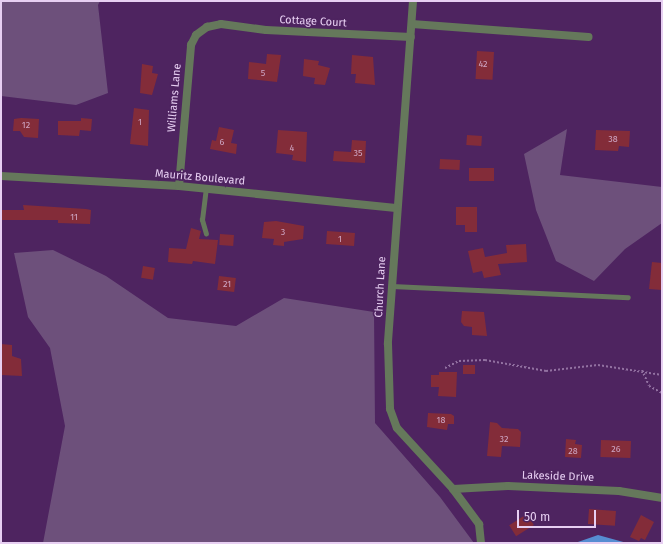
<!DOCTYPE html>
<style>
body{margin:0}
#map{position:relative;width:663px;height:544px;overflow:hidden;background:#4e2460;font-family:"Fira Sans",sans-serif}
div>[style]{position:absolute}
.green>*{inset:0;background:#6d507b}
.water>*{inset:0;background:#568dd2}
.building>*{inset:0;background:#832c39;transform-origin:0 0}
.path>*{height:2px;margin-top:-1px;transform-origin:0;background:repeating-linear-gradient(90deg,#9271a1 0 2px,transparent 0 4px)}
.lane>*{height:4.5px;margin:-2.25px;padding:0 2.25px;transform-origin:2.25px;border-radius:2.25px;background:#65785b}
.street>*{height:8px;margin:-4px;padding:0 4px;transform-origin:4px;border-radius:4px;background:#65785b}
span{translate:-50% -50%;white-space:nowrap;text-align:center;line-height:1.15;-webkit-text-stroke:3.5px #4e2460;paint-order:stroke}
.number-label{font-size:9px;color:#cea6c4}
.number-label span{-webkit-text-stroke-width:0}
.street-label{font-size:11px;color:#e7cff2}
.frame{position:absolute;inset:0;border:2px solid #e7cff2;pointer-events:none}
.scale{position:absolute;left:517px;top:510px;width:79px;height:18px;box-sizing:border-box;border:2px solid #e7cff2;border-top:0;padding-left:5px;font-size:12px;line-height:14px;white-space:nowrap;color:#e7cff2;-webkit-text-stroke:3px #4e2460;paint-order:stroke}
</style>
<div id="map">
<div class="green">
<div style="clip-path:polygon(1px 1px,100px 1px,98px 5px,108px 93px,76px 105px,1px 96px)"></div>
<div style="clip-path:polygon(567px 129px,560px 175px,662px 187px,662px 223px,625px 249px,594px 281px,556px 261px,536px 210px,524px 154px)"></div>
<div style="clip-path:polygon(53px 250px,106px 276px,168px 318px,236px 326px,284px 298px,374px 312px,375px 423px,440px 497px,474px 543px,43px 543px,65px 426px,50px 348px,28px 317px,14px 253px)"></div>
</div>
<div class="water">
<div style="clip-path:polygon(598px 535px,627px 543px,575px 543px)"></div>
</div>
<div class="building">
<div style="left:477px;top:51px;width:17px;height:28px;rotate:3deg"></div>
<div style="clip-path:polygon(267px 54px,281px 55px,277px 82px,248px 79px,249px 62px,266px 64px)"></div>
<div style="clip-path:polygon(352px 55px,373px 57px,375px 85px,355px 83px,356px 74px,351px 74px)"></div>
<div style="clip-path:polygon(304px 59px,319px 61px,318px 65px,330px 68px,325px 85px,314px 84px,315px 78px,303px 76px)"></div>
<div style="clip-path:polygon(142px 64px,153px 66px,152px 73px,158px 74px,152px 95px,140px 93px)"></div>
<div style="clip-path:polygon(134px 108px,149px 110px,148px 146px,130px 144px)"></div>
<div style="clip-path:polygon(21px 118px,39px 119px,38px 138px,24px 137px,20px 131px,13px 131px,14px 119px)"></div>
<div style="clip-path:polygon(81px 118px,92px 119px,91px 131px,80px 130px,79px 136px,58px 135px,58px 121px,81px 121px)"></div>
<div style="clip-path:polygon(219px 127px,234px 130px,231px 143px,237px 144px,236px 154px,210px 149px,212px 140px,216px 141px)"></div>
<div style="clip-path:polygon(278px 130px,307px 132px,306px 162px,292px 160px,293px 155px,276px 153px)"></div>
<div style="clip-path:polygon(596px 130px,630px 131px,629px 147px,619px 146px,618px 151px,595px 150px)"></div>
<div style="left:467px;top:135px;width:15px;height:10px;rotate:4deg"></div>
<div style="clip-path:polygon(352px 140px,366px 141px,365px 163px,333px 161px,334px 151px,351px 152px)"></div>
<div style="left:440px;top:159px;width:20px;height:10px;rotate:3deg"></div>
<div style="left:469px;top:168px;width:25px;height:13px"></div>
<div style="clip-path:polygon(23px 205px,86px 209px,91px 210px,90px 224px,58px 223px,58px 220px,1px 220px,1px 210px,24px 210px)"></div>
<div style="clip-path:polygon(456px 207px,477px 207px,477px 232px,465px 232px,465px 225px,456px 225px)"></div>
<div style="clip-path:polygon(276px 221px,304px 226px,303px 239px,284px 242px,284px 246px,273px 245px,274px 239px,262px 238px,264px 222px)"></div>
<div style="clip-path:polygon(191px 228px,201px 231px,199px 239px,218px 240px,215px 264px,193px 261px,192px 264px,168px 262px,169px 248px,186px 249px)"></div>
<div style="left:327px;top:231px;width:28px;height:13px;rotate:4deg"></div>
<div style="left:220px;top:234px;width:14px;height:11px;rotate:4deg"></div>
<div style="clip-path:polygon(526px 244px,527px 262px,498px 264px,501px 275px,484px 278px,482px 271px,473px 273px,468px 251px,483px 248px,485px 257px,507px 253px,506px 245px)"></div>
<div style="clip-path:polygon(652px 262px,662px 263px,662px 290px,649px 289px)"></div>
<div style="left:143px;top:266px;width:12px;height:12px;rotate:9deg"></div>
<div style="left:219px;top:276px;width:17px;height:14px;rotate:7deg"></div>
<div style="clip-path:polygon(462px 311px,484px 312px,487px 336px,472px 335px,472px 327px,464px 326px,461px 322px)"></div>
<div style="clip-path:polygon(1px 344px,12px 345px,12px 356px,21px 359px,22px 376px,1px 375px)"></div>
<div style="left:463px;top:365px;width:12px;height:9px"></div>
<div style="clip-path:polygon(439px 372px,457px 372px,456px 397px,438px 396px,439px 387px,431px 387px,431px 375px,439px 375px)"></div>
<div style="clip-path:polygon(428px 413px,451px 414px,454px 416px,454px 424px,448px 424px,447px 430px,427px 427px)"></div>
<div style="clip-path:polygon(490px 422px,497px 423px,502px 428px,518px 429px,521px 432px,520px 447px,502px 446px,501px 457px,487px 456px)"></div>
<div style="clip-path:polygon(566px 439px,576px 440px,575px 444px,582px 445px,581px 458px,565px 457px)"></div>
<div style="left:601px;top:440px;width:30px;height:17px;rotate:2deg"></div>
<div style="left:589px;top:509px;width:27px;height:15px;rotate:4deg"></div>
<div style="left:527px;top:514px;width:13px;height:21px;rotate:58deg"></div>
<div style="clip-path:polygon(641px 515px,654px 522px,645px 540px,641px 538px,639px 541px,630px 537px)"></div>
</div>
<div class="path">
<div style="left:445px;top:368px;width:16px;rotate:-27deg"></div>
<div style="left:459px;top:361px;width:26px;rotate:-2deg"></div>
<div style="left:485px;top:360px;width:62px;rotate:10.2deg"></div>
<div style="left:546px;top:371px;width:52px;rotate:-6.6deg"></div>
<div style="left:598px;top:365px;width:65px;rotate:8.9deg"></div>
<div style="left:642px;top:370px;width:17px;rotate:66deg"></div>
<div style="left:649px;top:386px;width:15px;rotate:28deg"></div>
</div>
<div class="lane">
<div style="left:206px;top:234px;width:15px;rotate:-106deg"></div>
<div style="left:202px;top:220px;width:31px;rotate:-83deg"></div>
<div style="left:392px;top:286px;width:236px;rotate:2.7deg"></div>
</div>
<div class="street">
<div style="left:413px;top:1px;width:344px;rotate:94.2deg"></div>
<div style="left:388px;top:344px;width:65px;rotate:88.2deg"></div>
<div style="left:390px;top:409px;width:20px;rotate:70deg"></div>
<div style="left:397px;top:428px;width:83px;rotate:47.4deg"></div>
<div style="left:453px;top:489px;width:44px;rotate:53.4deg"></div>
<div style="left:479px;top:524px;width:19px;rotate:84deg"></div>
<div style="left:412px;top:24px;width:177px;rotate:4.2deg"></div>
<div style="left:1px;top:176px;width:178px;rotate:3.2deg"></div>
<div style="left:179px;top:186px;width:218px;rotate:5.8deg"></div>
<div style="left:179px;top:186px;width:142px;rotate:-85.1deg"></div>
<div style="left:191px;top:45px;width:11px;rotate:-63deg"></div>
<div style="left:196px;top:35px;width:14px;rotate:-36deg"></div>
<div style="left:207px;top:27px;width:14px;rotate:-12deg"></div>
<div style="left:221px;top:24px;width:45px;rotate:7.6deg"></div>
<div style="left:266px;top:30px;width:145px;rotate:2.8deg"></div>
<div style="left:453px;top:489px;width:55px;rotate:-3.1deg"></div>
<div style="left:508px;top:486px;width:111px;rotate:2.6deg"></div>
<div style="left:619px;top:491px;width:44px;rotate:9.2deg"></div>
</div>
<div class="number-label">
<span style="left:483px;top:64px">42</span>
<span style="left:263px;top:73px">5</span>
<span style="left:140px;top:122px">1</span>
<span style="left:26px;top:125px">12</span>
<span style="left:613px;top:139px">38</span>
<span style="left:222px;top:142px">6</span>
<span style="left:292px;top:148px">4</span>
<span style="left:358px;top:153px">35</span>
<span style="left:74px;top:217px">11</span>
<span style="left:283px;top:232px">3</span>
<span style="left:340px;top:239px">1</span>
<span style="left:227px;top:284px">21</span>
<span style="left:441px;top:420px">18</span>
<span style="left:504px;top:439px">32</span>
<span style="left:616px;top:449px">26</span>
<span style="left:573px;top:451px">28</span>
</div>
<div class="street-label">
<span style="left:313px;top:22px;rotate:3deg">Cottage Court</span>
<span style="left:175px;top:98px;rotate:-85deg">Williams Lane</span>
<span style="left:200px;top:178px;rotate:5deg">Mauritz Boulevard</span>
<span style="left:381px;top:287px;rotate:-87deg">Church Lane</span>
<span style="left:558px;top:477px;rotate:2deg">Lakeside Drive</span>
</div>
<div class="frame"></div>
<div class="scale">50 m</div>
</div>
